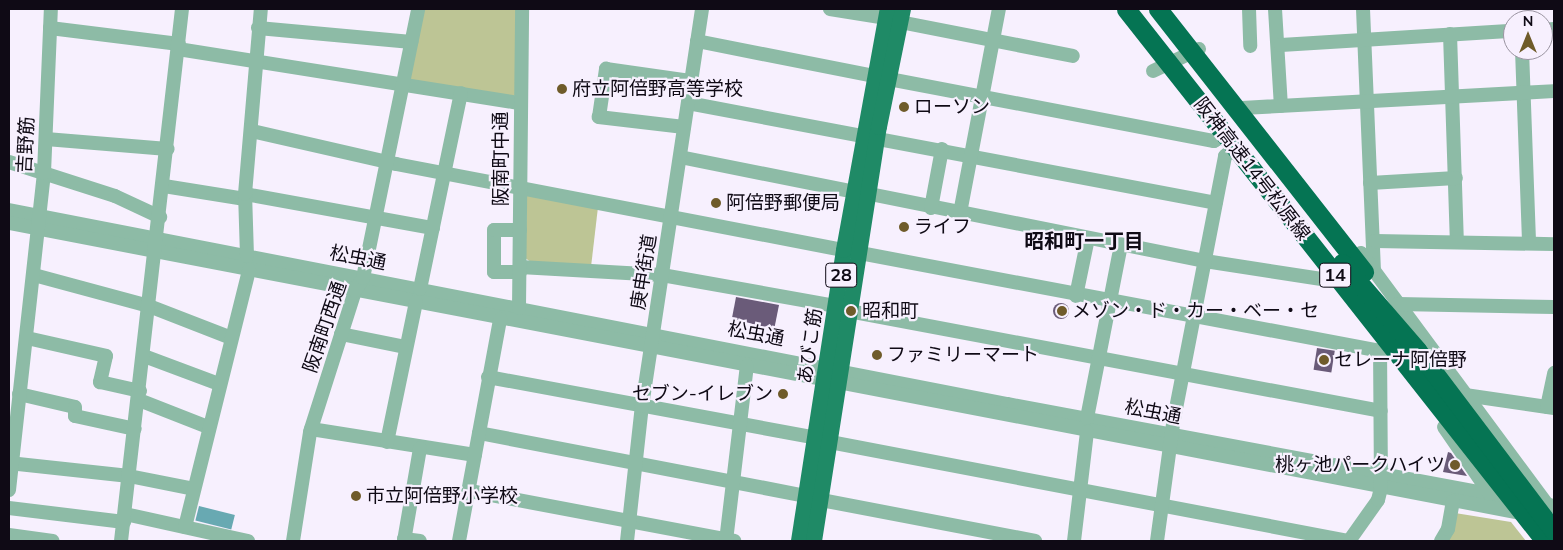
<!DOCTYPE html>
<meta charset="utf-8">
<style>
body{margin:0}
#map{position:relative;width:1563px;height:550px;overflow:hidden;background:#f7f0fe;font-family:Mulish,"Noto Sans JP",sans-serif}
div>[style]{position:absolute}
.green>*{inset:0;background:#bdc595}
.water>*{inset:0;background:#68a9b2;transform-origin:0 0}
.building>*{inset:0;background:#6a5b79;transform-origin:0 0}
.round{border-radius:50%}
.minor>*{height:14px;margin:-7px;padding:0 7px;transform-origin:7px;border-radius:7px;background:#8dbba6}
.major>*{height:16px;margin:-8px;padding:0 8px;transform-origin:8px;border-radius:8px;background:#1f8a66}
.highway>*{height:19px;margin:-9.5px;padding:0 9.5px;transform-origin:9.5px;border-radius:9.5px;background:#057453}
.dots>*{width:14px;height:14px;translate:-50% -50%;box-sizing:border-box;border:2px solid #f7f0fe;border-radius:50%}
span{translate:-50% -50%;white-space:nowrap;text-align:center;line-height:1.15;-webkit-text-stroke:4.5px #f7f0fe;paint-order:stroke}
.shield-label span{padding:1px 4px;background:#f7f0fe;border:1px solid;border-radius:4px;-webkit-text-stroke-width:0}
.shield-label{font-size:18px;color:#0f0a15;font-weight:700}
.poi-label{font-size:19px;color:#0f0a15}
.left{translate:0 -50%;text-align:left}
.right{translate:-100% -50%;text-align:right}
.street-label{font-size:19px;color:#0f0a15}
.neighbourhood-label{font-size:20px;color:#0f0a15;font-weight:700}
.frame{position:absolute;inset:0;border:10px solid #0f0a15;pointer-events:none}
.north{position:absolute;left:1503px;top:10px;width:50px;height:50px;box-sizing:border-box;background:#f7f0fe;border:1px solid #9a94a1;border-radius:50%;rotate:0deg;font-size:14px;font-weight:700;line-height:20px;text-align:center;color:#0f0a15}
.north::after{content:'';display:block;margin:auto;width:18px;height:22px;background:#6f5b2a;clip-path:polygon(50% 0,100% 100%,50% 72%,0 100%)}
</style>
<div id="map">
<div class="green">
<div style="clip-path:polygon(423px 9px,518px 9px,517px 93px,513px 97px,412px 81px,409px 77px)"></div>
<div style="clip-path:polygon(527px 193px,598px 207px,591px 267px,534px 264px,525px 258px)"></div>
<div style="clip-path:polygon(1455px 513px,1511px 522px,1526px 541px,1445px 541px)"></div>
</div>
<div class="water">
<div style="left:199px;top:506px;width:37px;height:15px;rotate:14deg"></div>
</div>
<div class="building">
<div style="clip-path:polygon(736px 297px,779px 305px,774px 330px,732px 318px)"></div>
<div class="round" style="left:1053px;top:303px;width:16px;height:16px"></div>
<div style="left:1317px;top:348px;width:18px;height:22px;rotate:9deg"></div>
<div style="clip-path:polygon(1448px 452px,1451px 453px,1467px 476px,1443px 472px)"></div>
</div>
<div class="minor">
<div style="left:830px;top:9px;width:57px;rotate:9.1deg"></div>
<div style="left:1249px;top:9px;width:37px;rotate:88deg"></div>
<div style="left:1275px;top:9px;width:97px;rotate:86.5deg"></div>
<div style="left:1363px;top:9px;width:261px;rotate:87.6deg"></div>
<div style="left:900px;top:22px;width:176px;rotate:11.1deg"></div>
<div style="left:50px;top:28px;width:130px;rotate:7.1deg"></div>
<div style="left:258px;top:28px;width:154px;rotate:5.2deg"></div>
<div style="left:1543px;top:30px;width:11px;rotate:-5deg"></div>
<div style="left:1450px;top:34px;width:208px;rotate:88.1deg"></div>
<div style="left:697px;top:41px;width:180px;rotate:11.2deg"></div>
<div style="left:1281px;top:45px;width:232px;rotate:-3.5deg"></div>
<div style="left:178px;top:49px;width:345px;rotate:9deg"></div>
<div style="left:1522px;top:50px;width:193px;rotate:87.9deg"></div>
<div style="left:1153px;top:71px;width:51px;rotate:-25.6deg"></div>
<div style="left:889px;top:79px;width:331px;rotate:10.8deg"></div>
<div style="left:1214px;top:141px;width:8px;rotate:-30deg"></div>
<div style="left:688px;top:103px;width:537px;rotate:10.72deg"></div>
<div style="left:1242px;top:108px;width:312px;rotate:-3.1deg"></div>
<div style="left:684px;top:127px;width:86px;rotate:-173.3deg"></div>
<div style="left:599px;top:117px;width:49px;rotate:-81.7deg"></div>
<div style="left:606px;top:69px;width:85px;rotate:8.1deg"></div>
<div style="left:252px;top:131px;width:148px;rotate:12.9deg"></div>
<div style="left:396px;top:164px;width:456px;rotate:10.9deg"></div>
<div style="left:46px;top:139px;width:122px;rotate:4.7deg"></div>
<div style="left:680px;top:157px;width:178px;rotate:11.3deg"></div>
<div style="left:9px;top:162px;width:111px;rotate:17.8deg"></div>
<div style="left:115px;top:196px;width:50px;rotate:25deg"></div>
<div style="left:1370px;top:183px;width:86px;rotate:-3.3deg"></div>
<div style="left:164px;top:186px;width:82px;rotate:9.1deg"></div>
<div style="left:245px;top:194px;width:191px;rotate:10.3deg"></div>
<div style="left:870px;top:194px;width:342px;rotate:11.3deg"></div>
<div style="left:1205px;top:261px;width:131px;rotate:8.8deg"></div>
<div style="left:931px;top:208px;width:60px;rotate:-79.4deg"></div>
<div style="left:9px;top:210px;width:1017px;rotate:11deg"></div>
<div style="left:1007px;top:404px;width:556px;rotate:10.56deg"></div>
<div style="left:960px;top:213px;width:208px;rotate:-79.2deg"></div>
<div style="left:9px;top:223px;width:1545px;rotate:10.86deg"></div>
<div style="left:1375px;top:241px;width:179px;rotate:1deg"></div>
<div style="left:860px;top:253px;width:529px;rotate:10.67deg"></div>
<div style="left:1380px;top:351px;width:8px;rotate:-40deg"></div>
<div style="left:1386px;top:346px;width:14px;rotate:-73deg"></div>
<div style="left:1361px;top:253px;width:316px;rotate:53.5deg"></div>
<div style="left:247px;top:256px;width:62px;rotate:-91.8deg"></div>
<div style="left:245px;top:194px;width:186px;rotate:-85.1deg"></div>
<div style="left:520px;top:267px;width:142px;rotate:3.2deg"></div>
<div style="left:662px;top:275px;width:177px;rotate:10.1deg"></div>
<div style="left:520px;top:272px;width:26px;rotate:180deg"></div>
<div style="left:494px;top:272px;width:42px;rotate:-90deg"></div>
<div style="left:494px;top:230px;width:26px"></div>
<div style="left:34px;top:275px;width:119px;rotate:15.1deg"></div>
<div style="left:149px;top:306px;width:86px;rotate:21.2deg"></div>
<div style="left:420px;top:289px;width:200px;rotate:-78.2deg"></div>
<div style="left:1076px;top:296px;width:59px;rotate:-78.3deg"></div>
<div style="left:1398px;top:304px;width:156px;rotate:1.1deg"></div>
<div style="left:519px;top:308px;width:299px;rotate:-89.4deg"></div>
<div style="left:849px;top:311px;width:541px;rotate:10.65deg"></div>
<div style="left:341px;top:334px;width:65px;rotate:11.5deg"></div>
<div style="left:27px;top:338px;width:81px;rotate:12.8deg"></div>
<div style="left:106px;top:356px;width:27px;rotate:103deg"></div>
<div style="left:100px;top:382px;width:41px;rotate:12.7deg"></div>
<div style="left:144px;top:356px;width:80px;rotate:20.5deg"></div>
<div style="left:488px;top:377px;width:334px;rotate:10.5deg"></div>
<div style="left:19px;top:394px;width:57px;rotate:13.1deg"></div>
<div style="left:75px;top:407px;width:9px;rotate:90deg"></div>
<div style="left:75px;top:416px;width:61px;rotate:12.2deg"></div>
<div style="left:1465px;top:395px;width:90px;rotate:8.3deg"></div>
<div style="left:139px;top:400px;width:74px;rotate:21.4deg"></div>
<div style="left:1547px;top:407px;width:35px;rotate:-78deg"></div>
<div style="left:1087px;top:418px;width:177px;rotate:-78.9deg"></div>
<div style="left:1444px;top:427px;width:81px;rotate:55.5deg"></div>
<div style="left:311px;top:429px;width:166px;rotate:9deg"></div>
<div style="left:479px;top:433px;width:332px;rotate:10.9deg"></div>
<div style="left:387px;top:442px;width:143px;rotate:-78.3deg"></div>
<div style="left:830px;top:442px;width:527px;rotate:10.82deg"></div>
<div style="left:9px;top:463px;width:121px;rotate:6.2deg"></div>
<div style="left:129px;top:476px;width:66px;rotate:11.3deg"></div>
<div style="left:9px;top:490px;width:319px;rotate:-83.7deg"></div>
<div style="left:44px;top:173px;width:164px;rotate:-87.6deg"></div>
<div style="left:470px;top:491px;width:269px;rotate:10.7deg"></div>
<div style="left:821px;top:500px;width:218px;rotate:10.8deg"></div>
<div style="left:9px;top:508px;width:116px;rotate:6.9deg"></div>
<div style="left:125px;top:514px;width:126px;rotate:12.4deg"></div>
<div style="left:185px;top:527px;width:265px;rotate:-76deg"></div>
<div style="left:9px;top:535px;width:44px;rotate:7.8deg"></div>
<div style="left:404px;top:539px;width:16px;rotate:7deg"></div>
<div style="left:121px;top:541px;width:535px;rotate:-83.46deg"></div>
<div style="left:293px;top:541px;width:110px;rotate:-81.1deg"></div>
<div style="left:310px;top:432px;width:148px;rotate:-72.3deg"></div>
<div style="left:355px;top:291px;width:15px;rotate:-58deg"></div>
<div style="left:363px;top:278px;width:275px;rotate:-78.4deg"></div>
<div style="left:404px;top:541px;width:94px;rotate:-80.2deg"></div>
<div style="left:459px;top:541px;width:226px;rotate:-79.5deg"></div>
<div style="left:627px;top:541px;width:136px;rotate:-83.7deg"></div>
<div style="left:642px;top:406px;width:402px;rotate:-81.4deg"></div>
<div style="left:726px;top:541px;width:176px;rotate:-83.2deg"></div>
<div style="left:1074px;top:541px;width:110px;rotate:-83.2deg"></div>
<div style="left:1157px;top:541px;width:118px;rotate:-82.2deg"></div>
<div style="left:1173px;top:424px;width:273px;rotate:-79deg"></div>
<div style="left:1225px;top:156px;width:9px;rotate:-41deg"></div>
<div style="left:1349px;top:541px;width:50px;rotate:-54.7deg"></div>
<div style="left:1378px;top:500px;width:12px;rotate:-76deg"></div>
<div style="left:1381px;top:488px;width:137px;rotate:-90.4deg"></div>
<div style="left:1441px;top:541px;width:14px;rotate:-60deg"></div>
<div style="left:1448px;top:529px;width:28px;rotate:-80deg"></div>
</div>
<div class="major">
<div style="left:799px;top:541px;width:294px;rotate:-81.2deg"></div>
<div style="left:844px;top:250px;width:245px;rotate:-79.7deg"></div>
<div style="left:814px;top:541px;width:419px;rotate:-81.1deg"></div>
<div style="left:879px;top:127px;width:120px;rotate:-78.5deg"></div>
</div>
<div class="highway">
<div style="left:1126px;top:9px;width:677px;rotate:51.78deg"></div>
<div style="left:1158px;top:9px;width:334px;rotate:51.9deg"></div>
<div style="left:1342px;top:263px;width:115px;rotate:49.2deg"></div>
<div style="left:1417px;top:350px;width:227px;rotate:52.9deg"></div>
</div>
<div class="dots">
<div style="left:562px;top:89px;background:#6f5b2a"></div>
<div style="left:904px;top:107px;background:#6f5b2a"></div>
<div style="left:716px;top:203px;background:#6f5b2a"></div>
<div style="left:904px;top:227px;background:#6f5b2a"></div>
<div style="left:851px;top:311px;background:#6f5b2a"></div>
<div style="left:1062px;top:311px;background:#6f5b2a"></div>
<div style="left:877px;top:355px;background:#6f5b2a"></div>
<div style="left:1324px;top:360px;background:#6f5b2a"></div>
<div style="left:783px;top:394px;background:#6f5b2a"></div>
<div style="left:1455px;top:465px;background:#6f5b2a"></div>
<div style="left:356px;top:496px;background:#6f5b2a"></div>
</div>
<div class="shield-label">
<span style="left:841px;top:275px">28</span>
<span style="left:1335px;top:275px">14</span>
</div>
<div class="poi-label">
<span class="left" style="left:572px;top:89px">府立阿倍野高等学校</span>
<span class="left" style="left:914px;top:107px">ローソン</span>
<span class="left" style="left:726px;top:203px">阿倍野郵便局</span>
<span class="left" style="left:914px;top:227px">ライフ</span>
<span class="left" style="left:862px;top:311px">昭和町</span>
<span class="left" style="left:1072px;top:311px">メゾン・ド・カー・ベー・セ</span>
<span class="left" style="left:887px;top:355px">ファミリーマート</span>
<span class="left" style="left:1334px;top:360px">セレーナ阿倍野</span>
<span class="right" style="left:773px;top:394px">セブン-イレブン</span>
<span class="right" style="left:1445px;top:465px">桃ヶ池パークハイツ</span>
<span class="left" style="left:366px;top:496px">市立阿倍野小学校</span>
</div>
<div class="street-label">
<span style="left:26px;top:145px;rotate:-87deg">吉野筋</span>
<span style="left:501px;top:159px;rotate:-90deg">阪南町中通</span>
<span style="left:1252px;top:169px;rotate:52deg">阪神高速14号松原線</span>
<span style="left:358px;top:258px;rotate:11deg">松虫通</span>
<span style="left:644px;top:272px;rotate:-81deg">庚申街道</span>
<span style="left:325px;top:327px;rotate:-71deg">阪南町西通</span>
<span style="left:756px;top:334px;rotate:11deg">松虫通</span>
<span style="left:810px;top:346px;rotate:-82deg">あびこ筋</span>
<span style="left:1153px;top:412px;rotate:11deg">松虫通</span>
</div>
<div class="neighbourhood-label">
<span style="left:1084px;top:240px">昭和町一丁目</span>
</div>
<div class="frame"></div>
<div class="north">N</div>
</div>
